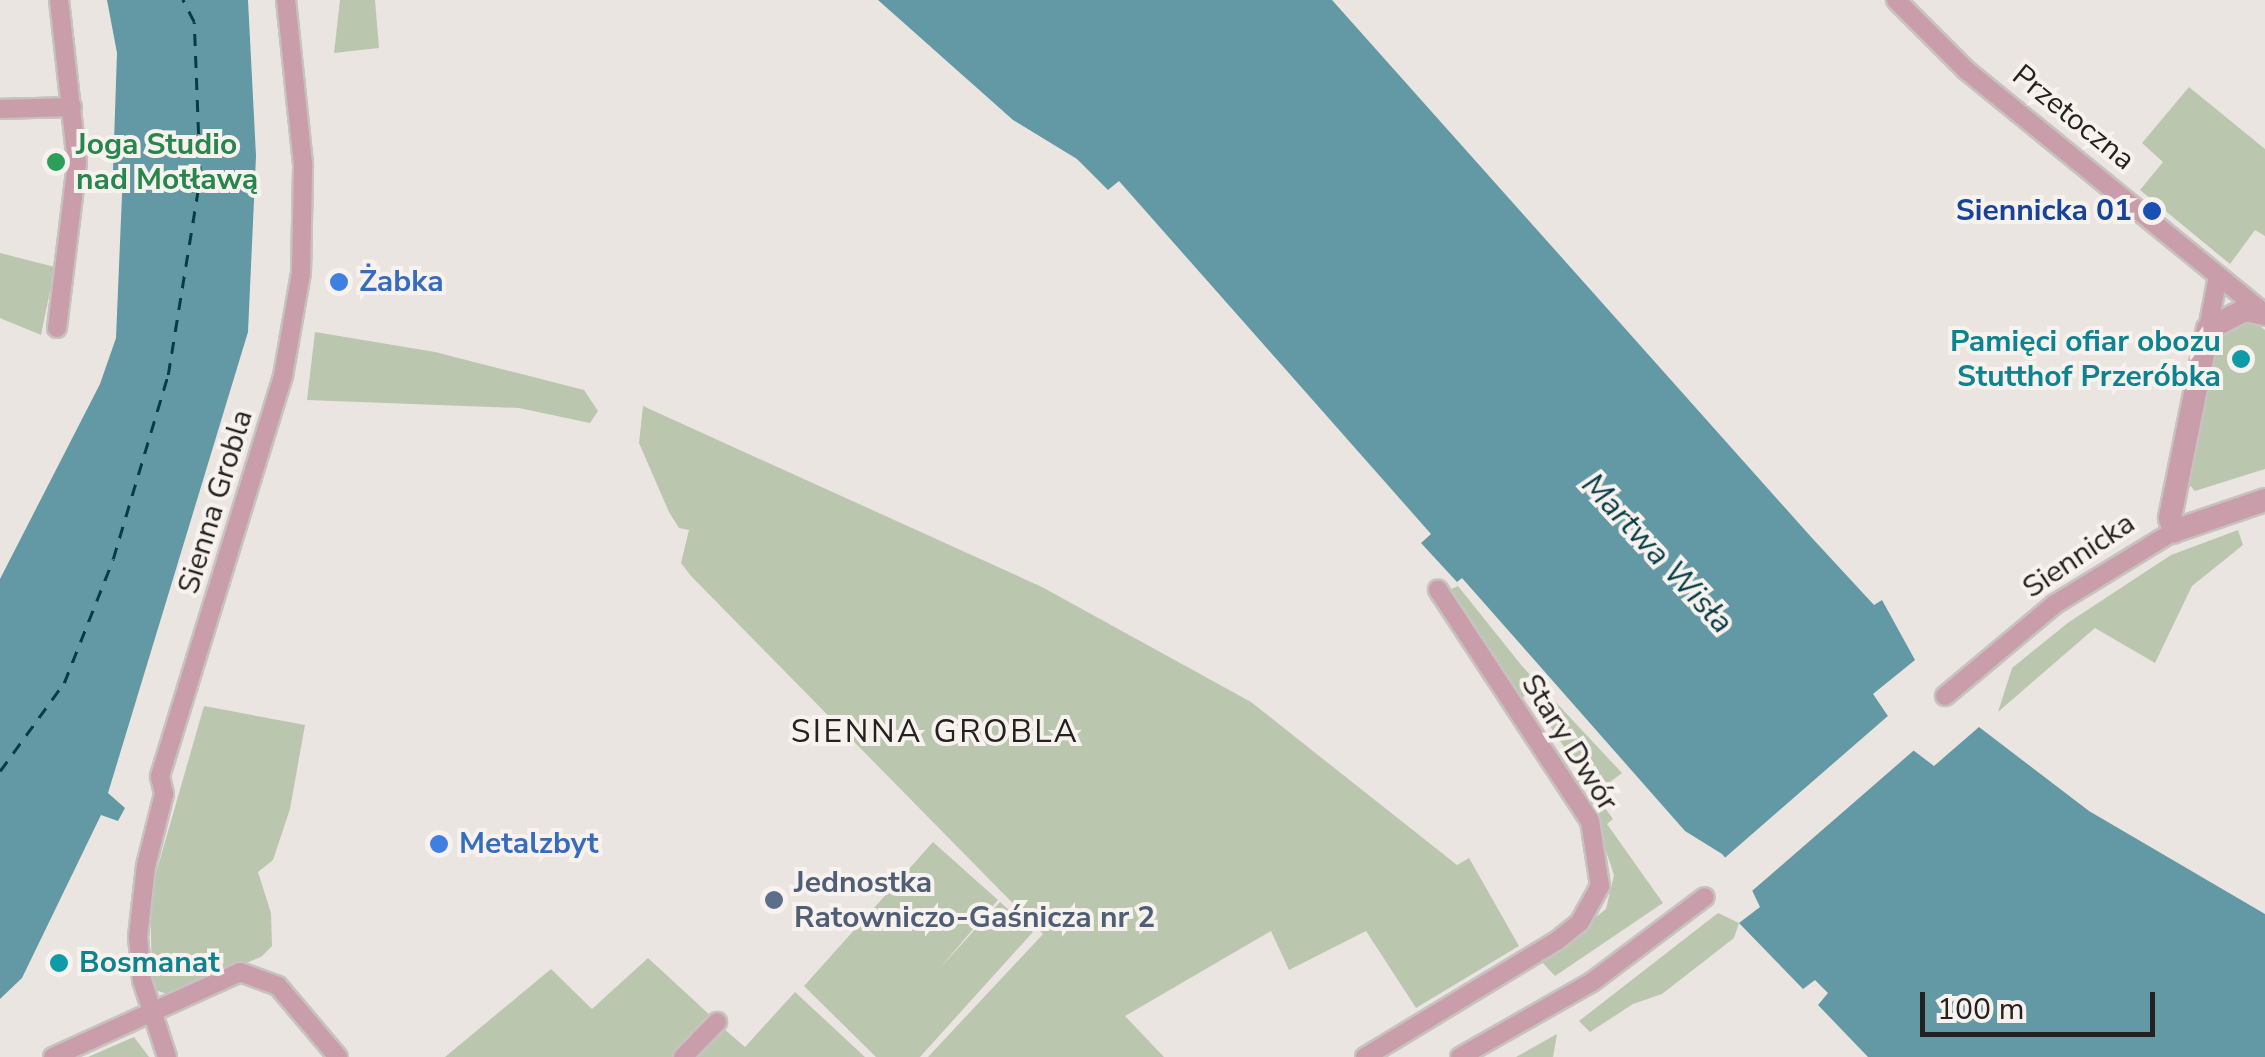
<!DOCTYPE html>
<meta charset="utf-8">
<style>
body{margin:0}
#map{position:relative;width:2265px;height:1057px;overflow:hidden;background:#ebe5e2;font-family:"Nunito Sans",sans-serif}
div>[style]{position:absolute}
.green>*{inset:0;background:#bac7ae}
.water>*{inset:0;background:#6299a4}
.pier>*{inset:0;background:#ebe5e2;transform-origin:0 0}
.ferry>*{height:2.5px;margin-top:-1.25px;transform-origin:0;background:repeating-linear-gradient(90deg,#063c45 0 12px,transparent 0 22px)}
.roads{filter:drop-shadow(2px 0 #c7c2bf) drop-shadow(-2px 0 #c7c2bf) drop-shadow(0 2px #c7c2bf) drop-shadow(0 -2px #c7c2bf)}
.minor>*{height:18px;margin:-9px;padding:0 9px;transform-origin:9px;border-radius:9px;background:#c99daa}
.tertiary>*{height:22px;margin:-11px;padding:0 11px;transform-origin:11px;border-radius:11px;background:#c99daa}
.dots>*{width:28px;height:28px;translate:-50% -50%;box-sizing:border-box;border:5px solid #f8f2ef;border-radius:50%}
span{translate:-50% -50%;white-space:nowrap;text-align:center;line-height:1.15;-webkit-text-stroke:8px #f8f2ef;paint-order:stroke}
.street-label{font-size:30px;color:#242221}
.leisure-label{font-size:30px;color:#27864d;font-weight:700}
.left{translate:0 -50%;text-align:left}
.transit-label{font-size:30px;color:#164399;font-weight:700}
.right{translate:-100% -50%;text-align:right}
.shop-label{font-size:30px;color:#366cbe;font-weight:700}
.culture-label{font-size:30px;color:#0d838f;font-weight:700}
.service-label{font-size:30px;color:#4e5e75;font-weight:700}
.water-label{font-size:32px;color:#063c45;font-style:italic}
.neighbourhood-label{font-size:32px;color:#242221;letter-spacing:2.5px}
.scale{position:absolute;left:1920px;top:992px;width:235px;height:45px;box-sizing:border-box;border:5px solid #242221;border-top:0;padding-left:12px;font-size:30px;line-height:35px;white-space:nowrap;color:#242221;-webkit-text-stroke:8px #f8f2ef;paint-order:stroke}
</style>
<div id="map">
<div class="green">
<div style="clip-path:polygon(340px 0,375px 0,379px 48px,334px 53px)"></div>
<div style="clip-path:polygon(2189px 87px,2265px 149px,2265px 236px,2255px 230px,2230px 264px,2140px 190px,2163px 162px,2142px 143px)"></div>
<div style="clip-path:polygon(0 253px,55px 267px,41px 335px,0 318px)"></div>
<div style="clip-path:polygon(2252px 320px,2265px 330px,2265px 469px,2195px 491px,2185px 480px,2211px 347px,2224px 326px)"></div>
<div style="clip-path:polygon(315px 332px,435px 352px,584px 390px,598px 411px,590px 423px,519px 408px,307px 400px)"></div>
<div style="clip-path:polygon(643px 406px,1042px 587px,1251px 702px,1457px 865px,1469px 858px,1519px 946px,1416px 1008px,1366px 931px,1289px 970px,1271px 931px,1125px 1016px,1164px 1057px,928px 1057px,1043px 934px,691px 576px,681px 563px,689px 530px,679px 528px,669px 512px,639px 443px)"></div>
<div style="clip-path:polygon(2238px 530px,2243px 545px,2192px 586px,2155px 663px,2095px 628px,1998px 712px,2012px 668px,2069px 622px,2171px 555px)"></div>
<div style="clip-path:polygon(1458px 586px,1522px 666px,1622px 773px,1610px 782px,1574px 784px,1584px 776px,1528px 694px,1518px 700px,1449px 590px)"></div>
<div style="clip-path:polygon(204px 706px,305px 725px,290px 809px,273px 860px,258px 872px,271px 913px,272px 946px,261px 957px,167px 994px,155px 990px,152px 980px,150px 894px)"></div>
<div style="clip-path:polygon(1594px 795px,1613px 800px,1605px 808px,1613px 819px,1607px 824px,1663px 903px,1555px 976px,1541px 961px,1606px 909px,1614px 875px,1589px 800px)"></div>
<div style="clip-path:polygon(933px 842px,998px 900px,939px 969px,1000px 902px,1033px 932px,920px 1057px,876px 1057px,804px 986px)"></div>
<div style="clip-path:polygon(1718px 913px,1739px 923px,1734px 938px,1662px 994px,1633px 1004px,1590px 1032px,1579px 1021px)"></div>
<div style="clip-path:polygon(648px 958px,712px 1017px,673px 1057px,445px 1057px,551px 969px,592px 1009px)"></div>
<div style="clip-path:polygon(795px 992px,865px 1057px,694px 1057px,723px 1028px,745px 1047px)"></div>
<div style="clip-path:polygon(1557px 1034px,1553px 1057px,1516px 1057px)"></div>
<div style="clip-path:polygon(134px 1037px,149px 1057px,88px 1057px,120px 1043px)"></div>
</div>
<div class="water">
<div style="clip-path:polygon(107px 0,248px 0,256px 156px,248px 332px,108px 793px,125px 808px,118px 821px,101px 815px,22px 978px,0 999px,0 579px,100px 384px,116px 338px,123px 171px,113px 170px,117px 53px)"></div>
<div style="clip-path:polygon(878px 0,1332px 0,1812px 538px,1874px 605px,1882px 600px,1915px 660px,1873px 694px,1909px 747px,1934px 766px,1979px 727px,2089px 811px,2265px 914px,2265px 1057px,1868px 1057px,1818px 1005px,1828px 993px,1815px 980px,1803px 989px,1739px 923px,1760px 907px,1750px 886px,1722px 854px,1685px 831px,1462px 578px,1457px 582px,1421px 543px,1431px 534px,1119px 181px,1108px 190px,1077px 159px,1013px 120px)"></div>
</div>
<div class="pier">
<div style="left:1889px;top:715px;width:43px;height:222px;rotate:49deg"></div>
</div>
<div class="ferry">
<div style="left:0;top:771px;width:109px;rotate:-54deg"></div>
<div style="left:64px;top:683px;width:133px;rotate:-68.4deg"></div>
<div style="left:113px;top:559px;width:192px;rotate:-73.4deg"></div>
<div style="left:168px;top:375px;width:200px;rotate:-80.8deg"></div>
<div style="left:200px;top:178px;width:156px;rotate:-92.2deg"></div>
<div style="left:194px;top:22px;width:25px;rotate:-117deg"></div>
</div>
<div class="roads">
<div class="minor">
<div style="left:1896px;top:0;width:99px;rotate:45deg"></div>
<div style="left:1966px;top:70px;width:377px;rotate:39.2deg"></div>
<div style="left:0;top:109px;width:72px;rotate:-1.6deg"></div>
<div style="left:57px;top:328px;width:166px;rotate:-83.1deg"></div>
<div style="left:77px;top:163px;width:164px;rotate:-96.3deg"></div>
<div style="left:2208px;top:329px;width:54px;rotate:-79.3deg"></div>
<div style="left:1945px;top:696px;width:143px;rotate:-39.9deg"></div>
<div style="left:2055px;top:604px;width:140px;rotate:-31.5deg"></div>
<div style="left:53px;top:1057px;width:205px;rotate:-24.4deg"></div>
<div style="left:240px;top:972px;width:40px;rotate:20.2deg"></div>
<div style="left:278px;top:986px;width:93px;rotate:49.8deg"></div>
<div style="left:167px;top:1057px;width:81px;rotate:-108deg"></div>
<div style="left:142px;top:980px;width:43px;rotate:-95.3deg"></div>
<div style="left:138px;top:937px;width:71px;rotate:-83.6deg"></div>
<div style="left:146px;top:866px;width:74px;rotate:-76deg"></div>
<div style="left:164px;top:794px;width:18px;rotate:-103deg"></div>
<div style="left:160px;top:776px;width:418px;rotate:-72.9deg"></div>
<div style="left:283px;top:376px;width:105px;rotate:-80.1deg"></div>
<div style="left:301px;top:273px;width:109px;rotate:-88.9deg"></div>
<div style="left:303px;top:164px;width:165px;rotate:-95.9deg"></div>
<div style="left:683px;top:1057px;width:49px;rotate:-45.8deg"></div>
<div style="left:1365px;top:1057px;width:226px;rotate:-31.2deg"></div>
<div style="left:1558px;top:940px;width:28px;rotate:-39deg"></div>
<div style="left:1580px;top:922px;width:41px;rotate:-60.9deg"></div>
<div style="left:1600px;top:886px;width:66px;rotate:-98.7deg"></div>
<div style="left:1590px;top:821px;width:277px;rotate:-123.3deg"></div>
<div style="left:1460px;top:1057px;width:152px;rotate:-29.6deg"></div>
<div style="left:1592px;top:982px;width:141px;rotate:-37deg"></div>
</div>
<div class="tertiary">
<div style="left:2265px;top:314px;width:20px;rotate:-169deg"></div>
<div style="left:2245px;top:310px;width:42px;rotate:152.8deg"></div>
<div style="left:2208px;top:329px;width:193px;rotate:101.4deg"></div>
<div style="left:2170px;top:518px;width:14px;rotate:73deg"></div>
<div style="left:2174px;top:531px;width:96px;rotate:-18.8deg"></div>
</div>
</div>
<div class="dots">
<div style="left:56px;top:162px;background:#2e9e5b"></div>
<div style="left:2152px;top:211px;background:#1a4fb4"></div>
<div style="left:339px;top:282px;background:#3f7fe0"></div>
<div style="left:2241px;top:359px;background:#0f9aa8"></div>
<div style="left:439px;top:844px;background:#3f7fe0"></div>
<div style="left:774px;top:900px;background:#5c6f8a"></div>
<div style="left:59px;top:963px;background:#0f9aa8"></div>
</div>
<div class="street-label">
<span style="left:2073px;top:118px;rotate:39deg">Przetoczna</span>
<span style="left:216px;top:502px;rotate:-73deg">Sienna Grobla</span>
<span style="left:2079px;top:556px;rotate:-34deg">Siennicka</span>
<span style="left:1569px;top:743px;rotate:58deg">Stary Dwór</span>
</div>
<div class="leisure-label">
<span class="left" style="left:76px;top:162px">Joga Studio<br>nad Motławą</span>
</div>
<div class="transit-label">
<span class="right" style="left:2132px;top:211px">Siennicka 01</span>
</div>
<div class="shop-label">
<span class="left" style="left:359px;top:282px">Żabka</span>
<span class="left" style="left:459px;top:844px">Metalzbyt</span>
</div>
<div class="culture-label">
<span class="right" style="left:2221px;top:359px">Pamięci ofiar obozu<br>Stutthof Przeróbka</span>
<span class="left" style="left:79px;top:963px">Bosmanat</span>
</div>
<div class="service-label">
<span class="left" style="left:794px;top:900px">Jednostka<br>Ratowniczo-Gaśnicza nr 2</span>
</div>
<div class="water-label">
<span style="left:1657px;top:554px;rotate:47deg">Martwa Wisła</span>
</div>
<div class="neighbourhood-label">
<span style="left:935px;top:732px">SIENNA GROBLA</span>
</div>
<div class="scale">100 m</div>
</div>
